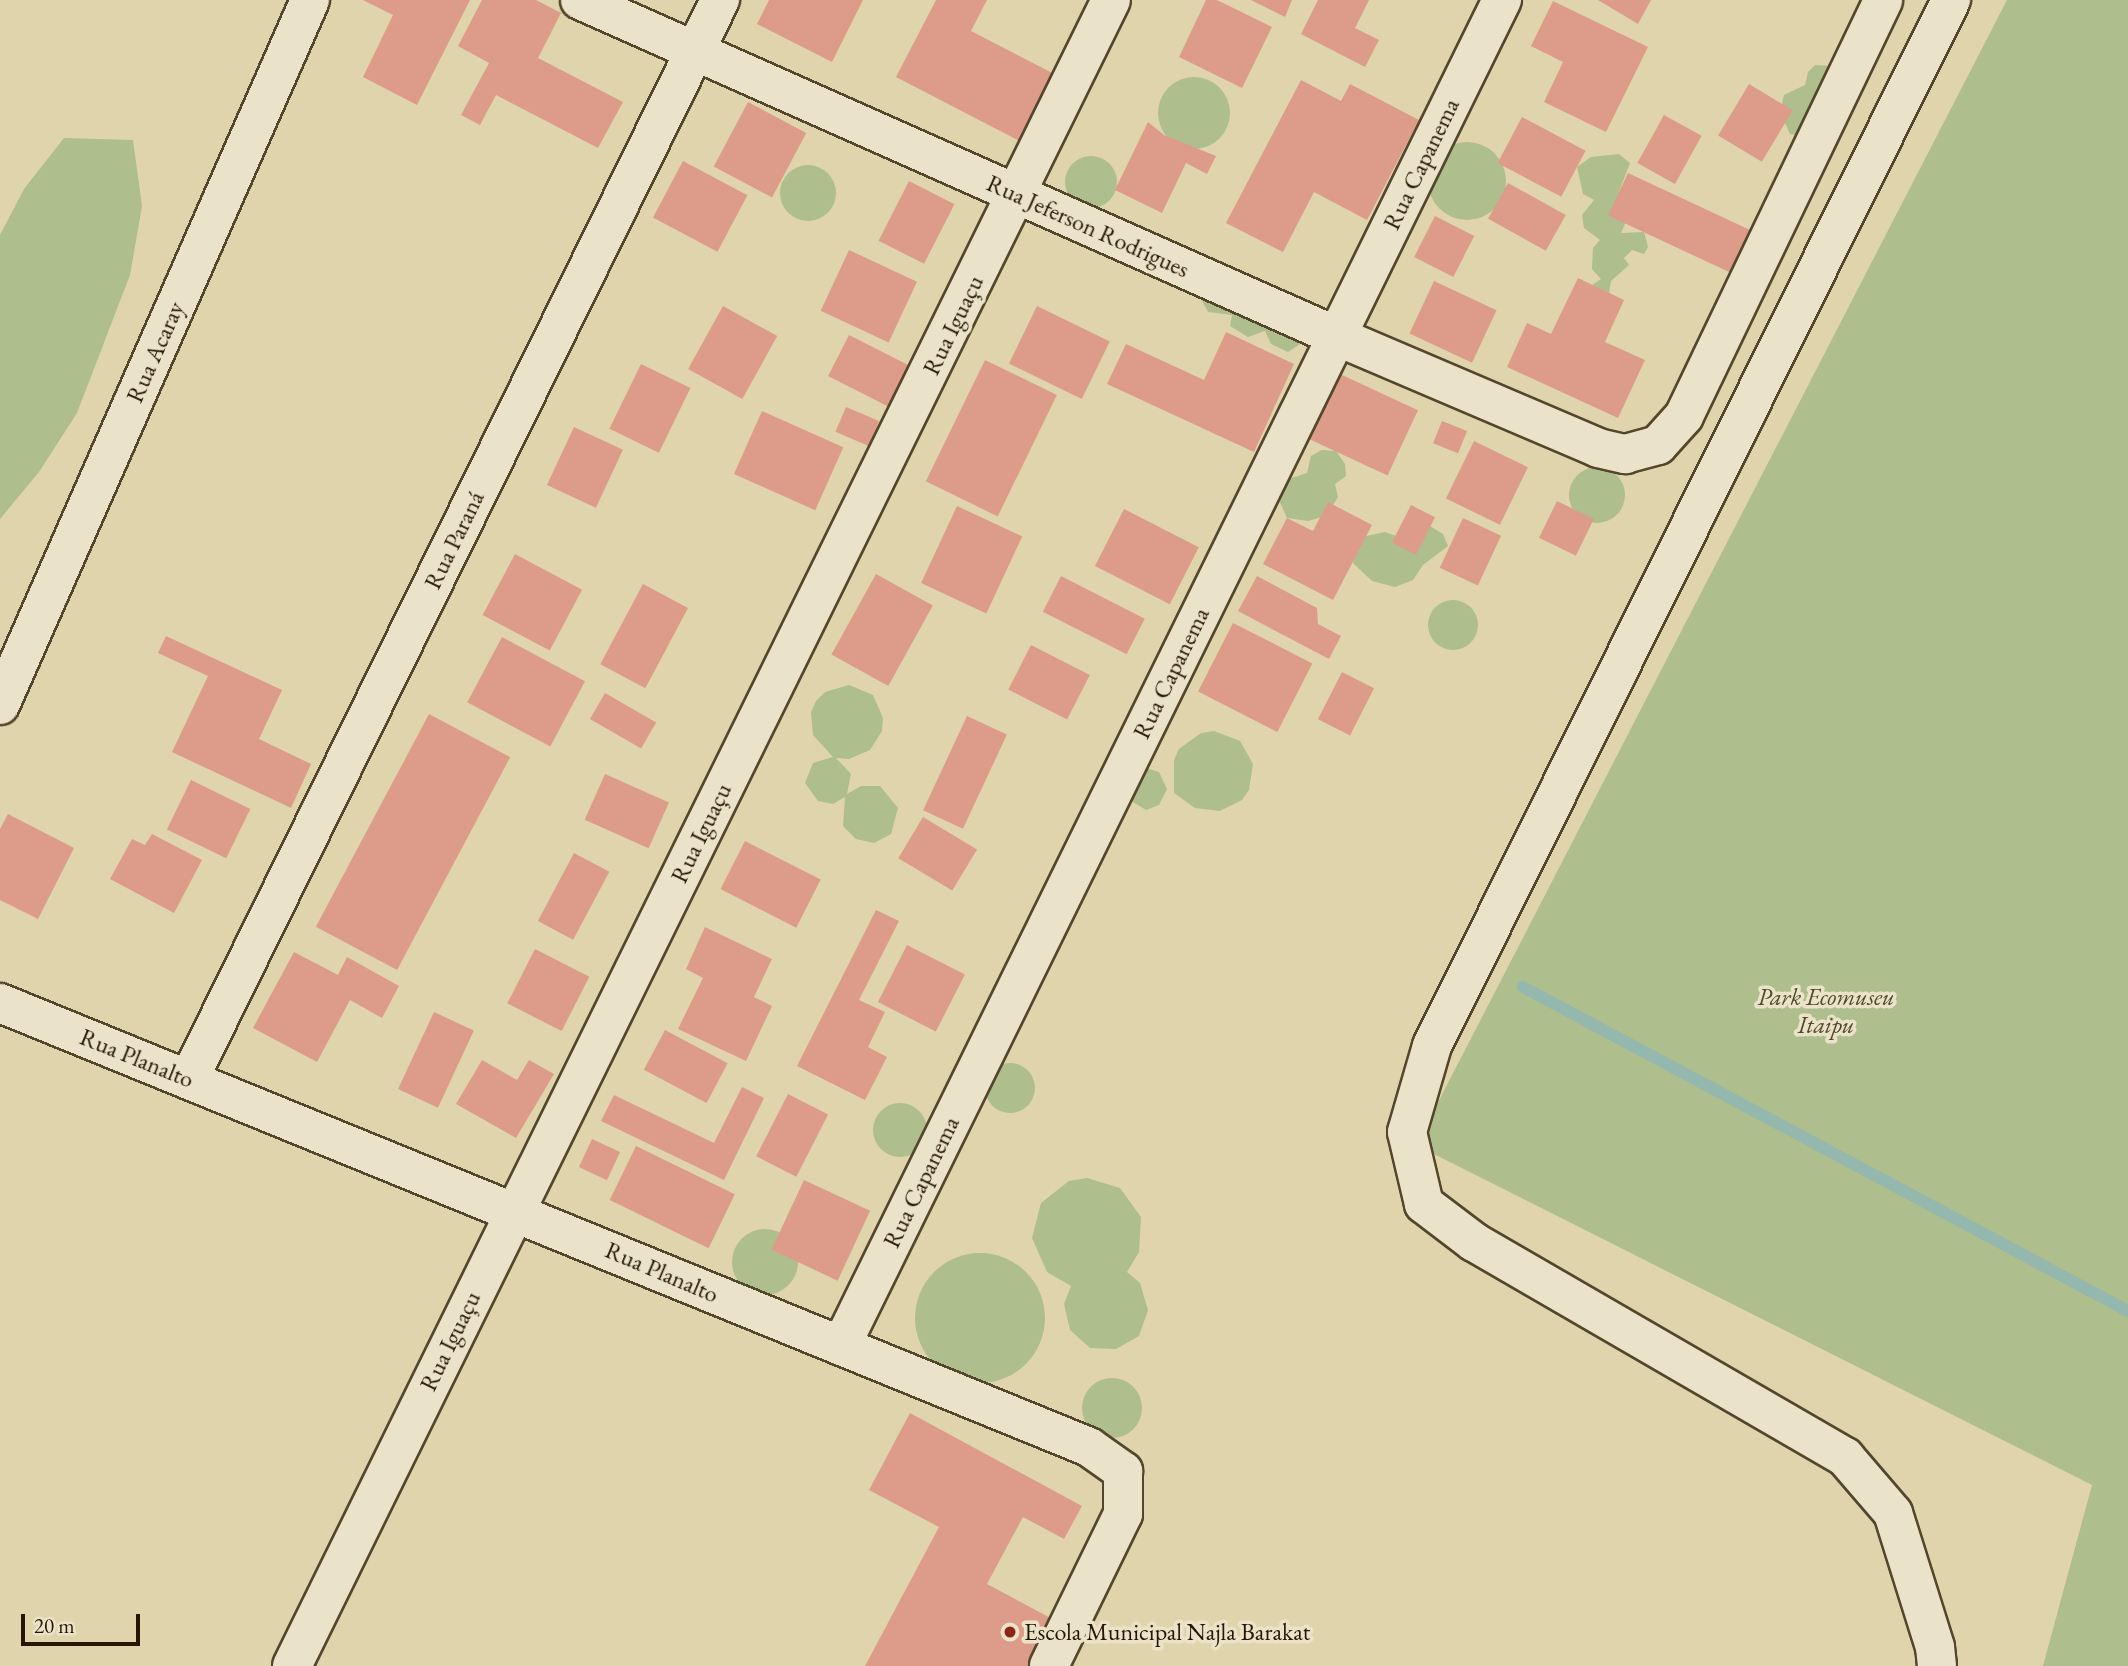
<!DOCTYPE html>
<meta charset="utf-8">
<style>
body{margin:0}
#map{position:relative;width:2128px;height:1666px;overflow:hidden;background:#e0d4ac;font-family:"EB Garamond",serif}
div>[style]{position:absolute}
.green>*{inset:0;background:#aebe8d}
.round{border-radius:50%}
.stream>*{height:12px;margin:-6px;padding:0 6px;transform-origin:6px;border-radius:6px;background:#94b8ad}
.building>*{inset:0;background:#dc9c89;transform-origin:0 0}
.roads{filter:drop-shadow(2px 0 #54462c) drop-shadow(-2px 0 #54462c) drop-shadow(0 2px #54462c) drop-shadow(0 -2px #54462c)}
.minor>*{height:38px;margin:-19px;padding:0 19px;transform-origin:19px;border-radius:19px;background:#ebe3c9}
.dots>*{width:19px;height:19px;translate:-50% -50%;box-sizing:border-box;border:4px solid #ebe3c9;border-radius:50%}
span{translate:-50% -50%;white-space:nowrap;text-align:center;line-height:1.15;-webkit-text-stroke:7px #ebe3c9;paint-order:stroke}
.street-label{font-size:24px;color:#261601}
.park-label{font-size:24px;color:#4f482b;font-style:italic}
.poi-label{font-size:24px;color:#261601}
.left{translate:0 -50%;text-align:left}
.scale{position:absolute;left:21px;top:1614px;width:119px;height:32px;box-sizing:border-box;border:4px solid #261601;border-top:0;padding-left:9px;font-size:21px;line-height:24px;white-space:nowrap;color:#261601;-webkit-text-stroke:5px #ebe3c9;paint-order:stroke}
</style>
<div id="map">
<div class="green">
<div style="clip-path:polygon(2007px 0,2128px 0,2128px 1666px,2043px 1666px,2092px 1485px,1416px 1145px)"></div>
<div style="clip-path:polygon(1815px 65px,1832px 66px,1809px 138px,1790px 134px,1780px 112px,1784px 95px,1805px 85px,1808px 72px)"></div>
<div class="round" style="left:1158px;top:77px;width:72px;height:72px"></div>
<div style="clip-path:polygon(64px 138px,133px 140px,142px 206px,130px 275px,77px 413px,39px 472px,0 519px,0 235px,24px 189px)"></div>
<div class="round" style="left:1428px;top:142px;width:78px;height:78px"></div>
<div style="clip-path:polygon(1619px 154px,1630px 163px,1619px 192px,1628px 217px,1621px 233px,1644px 232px,1648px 247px,1644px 254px,1632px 250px,1624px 258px,1629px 265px,1611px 281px,1608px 300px,1586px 289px,1601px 279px,1592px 269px,1593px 248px,1600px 240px,1584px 228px,1582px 215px,1594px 200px,1583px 194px,1577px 167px,1591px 157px)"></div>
<div class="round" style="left:1065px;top:156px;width:52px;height:52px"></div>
<div class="round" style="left:780px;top:165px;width:56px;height:56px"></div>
<div style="clip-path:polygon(1209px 283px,1308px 339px,1288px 352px,1271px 344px,1265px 331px,1248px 337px,1230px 326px,1232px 315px,1208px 312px,1201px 299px)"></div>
<div style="clip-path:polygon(1322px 450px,1336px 451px,1345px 464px,1346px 476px,1335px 484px,1338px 497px,1326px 516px,1308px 521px,1287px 518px,1279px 500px,1282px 481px,1307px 473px,1311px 456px)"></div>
<div class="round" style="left:1569px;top:467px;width:56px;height:56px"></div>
<div style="clip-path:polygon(1430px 526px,1443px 534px,1448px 546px,1423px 565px,1413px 580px,1395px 587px,1372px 581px,1353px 563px,1357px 538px,1385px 532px,1402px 538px)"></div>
<div class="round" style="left:1428px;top:600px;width:50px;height:50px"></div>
<div style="clip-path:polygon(849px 685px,873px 695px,883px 718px,882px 731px,870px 750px,849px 759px,836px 758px,851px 774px,847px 794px,861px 786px,880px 786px,898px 808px,891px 834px,874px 843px,856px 839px,843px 826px,845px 797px,833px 804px,818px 801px,805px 783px,813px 763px,833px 757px,813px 735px,811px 712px,816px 701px,825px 692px)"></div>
<div style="clip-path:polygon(1214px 731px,1240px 741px,1253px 764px,1249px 790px,1242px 800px,1220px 811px,1195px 808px,1174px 793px,1174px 760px,1179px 749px,1201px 733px)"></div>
<div style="clip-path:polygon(1146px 768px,1159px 772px,1167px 789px,1159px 805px,1146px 810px,1128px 799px)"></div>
<div class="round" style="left:985px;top:1063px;width:50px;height:50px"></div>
<div class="round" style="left:873px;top:1103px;width:54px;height:54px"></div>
<div style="clip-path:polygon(1087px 1178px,1120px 1188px,1141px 1217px,1139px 1252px,1127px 1272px,1140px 1283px,1148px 1310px,1139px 1336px,1116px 1349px,1090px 1348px,1070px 1330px,1064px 1304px,1071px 1286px,1047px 1272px,1032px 1238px,1041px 1203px,1069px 1181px)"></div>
<div class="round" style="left:732px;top:1229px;width:66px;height:66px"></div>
<div class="round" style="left:915px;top:1253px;width:130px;height:130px"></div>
<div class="round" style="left:1082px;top:1378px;width:60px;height:60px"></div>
</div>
<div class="stream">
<div style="left:1523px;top:987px;width:686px;rotate:28.17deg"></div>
</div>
<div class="building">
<div style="clip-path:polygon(363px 0,470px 0,417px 105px,363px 77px,393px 15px)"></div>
<div style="clip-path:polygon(482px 0,536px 0,561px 13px,538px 58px,623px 102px,598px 148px,496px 95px,480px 125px,461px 115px,489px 63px,458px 46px)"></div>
<div style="clip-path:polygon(769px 0,863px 0,832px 62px,757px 24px)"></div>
<div style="clip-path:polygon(936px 0,987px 0,971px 31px,1060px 77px,1025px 144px,896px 77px)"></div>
<div style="clip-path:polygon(1206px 0,1217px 0,1272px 27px,1242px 88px,1179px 57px)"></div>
<div style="clip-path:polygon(1251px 0,1292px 0,1285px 17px)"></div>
<div style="clip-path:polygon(1318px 0,1369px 0,1355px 28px,1379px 40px,1365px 67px,1301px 34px)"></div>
<div style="clip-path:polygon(1598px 0,1651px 0,1638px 24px)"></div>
<div style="clip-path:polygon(1553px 1px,1648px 47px,1606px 132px,1544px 102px,1563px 62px,1531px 46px)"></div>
<div style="clip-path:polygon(1301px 80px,1341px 101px,1350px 84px,1419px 120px,1367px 220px,1314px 192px,1283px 252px,1226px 223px)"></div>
<div style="left:1749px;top:84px;width:51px;height:60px;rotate:31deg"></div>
<div style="left:748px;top:102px;width:66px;height:73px;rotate:28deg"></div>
<div style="left:1664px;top:115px;width:43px;height:55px;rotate:29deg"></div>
<div style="left:1522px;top:117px;width:72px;height:52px;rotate:28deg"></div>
<div style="clip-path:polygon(1148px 122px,1164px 135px,1216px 156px,1207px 174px,1186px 163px,1162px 213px,1115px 190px)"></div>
<div style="left:683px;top:161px;width:73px;height:64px;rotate:28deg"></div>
<div style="left:1628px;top:173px;width:140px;height:47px;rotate:25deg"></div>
<div style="left:909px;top:181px;width:51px;height:67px;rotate:27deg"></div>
<div style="left:1508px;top:183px;width:66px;height:41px;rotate:29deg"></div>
<div style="left:1435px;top:216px;width:44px;height:46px;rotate:27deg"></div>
<div style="left:849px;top:250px;width:75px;height:67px;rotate:25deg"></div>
<div style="clip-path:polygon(1578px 278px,1624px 300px,1605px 342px,1645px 360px,1618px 418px,1507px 367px,1527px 323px,1551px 334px)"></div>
<div style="left:1434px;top:281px;width:69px;height:58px;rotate:25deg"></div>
<div style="left:723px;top:306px;width:62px;height:72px;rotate:29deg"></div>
<div style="left:1037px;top:306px;width:81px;height:64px;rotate:26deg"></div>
<div style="clip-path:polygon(1226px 332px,1294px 364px,1254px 452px,1107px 384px,1126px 344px,1204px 380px)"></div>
<div style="left:849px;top:335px;width:68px;height:46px;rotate:27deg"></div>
<div style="left:985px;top:360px;width:80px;height:135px;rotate:26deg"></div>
<div style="left:641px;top:364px;width:55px;height:72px;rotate:26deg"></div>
<div style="left:1340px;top:374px;width:86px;height:72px;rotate:25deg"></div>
<div style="left:846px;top:407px;width:36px;height:27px;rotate:23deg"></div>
<div style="left:762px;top:411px;width:89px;height:69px;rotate:24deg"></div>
<div style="left:1442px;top:421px;width:27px;height:24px;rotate:22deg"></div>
<div style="left:574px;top:427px;width:54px;height:64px;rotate:25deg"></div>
<div style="left:1474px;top:441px;width:60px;height:64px;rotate:26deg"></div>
<div style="left:1557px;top:501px;width:41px;height:41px;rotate:26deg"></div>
<div style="clip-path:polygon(1328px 502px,1372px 525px,1333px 600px,1263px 564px,1287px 518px,1313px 531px)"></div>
<div style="left:1411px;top:505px;width:27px;height:42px;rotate:27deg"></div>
<div style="left:957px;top:506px;width:72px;height:85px;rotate:25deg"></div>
<div style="left:1124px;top:509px;width:84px;height:64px;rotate:27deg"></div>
<div style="left:1463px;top:518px;width:42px;height:55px;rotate:25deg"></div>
<div style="left:515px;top:554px;width:76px;height:69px;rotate:28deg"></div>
<div style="left:876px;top:574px;width:65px;height:92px;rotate:29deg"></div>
<div style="left:1061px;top:576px;width:94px;height:40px;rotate:27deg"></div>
<div style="clip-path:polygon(1257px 576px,1317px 608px,1318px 624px,1341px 636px,1329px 659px,1238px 611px)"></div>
<div style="left:643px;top:584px;width:51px;height:91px;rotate:28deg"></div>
<div style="left:1233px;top:623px;width:89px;height:77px;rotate:27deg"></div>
<div style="clip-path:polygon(166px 636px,282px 690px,259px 739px,311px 764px,291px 808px,172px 752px,208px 676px,158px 653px)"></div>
<div style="left:502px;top:637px;width:94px;height:74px;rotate:28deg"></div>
<div style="left:1031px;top:645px;width:66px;height:50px;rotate:27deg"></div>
<div style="left:1342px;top:672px;width:36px;height:53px;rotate:27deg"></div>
<div style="left:605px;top:693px;width:59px;height:30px;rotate:30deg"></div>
<div style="left:429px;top:714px;width:92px;height:241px;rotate:28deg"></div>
<div style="left:967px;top:716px;width:44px;height:104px;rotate:25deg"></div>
<div style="left:605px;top:774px;width:70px;height:50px;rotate:24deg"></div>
<div style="left:191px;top:780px;width:66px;height:55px;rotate:26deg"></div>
<div style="clip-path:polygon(8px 814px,74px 848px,38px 919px,0 900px,0 829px)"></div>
<div style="left:923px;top:817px;width:63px;height:48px;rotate:31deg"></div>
<div style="clip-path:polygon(152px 834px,202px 860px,174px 913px,110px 879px,132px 839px,145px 845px)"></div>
<div style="left:745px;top:841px;width:85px;height:54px;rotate:27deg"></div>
<div style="left:574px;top:853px;width:40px;height:77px;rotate:28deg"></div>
<div style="clip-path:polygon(876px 910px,899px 921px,859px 1000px,885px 1012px,868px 1047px,887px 1057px,865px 1100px,797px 1066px)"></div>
<div style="clip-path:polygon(705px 927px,772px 959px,754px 997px,772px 1006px,746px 1061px,678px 1029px,703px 978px,686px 969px)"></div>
<div style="left:907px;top:945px;width:65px;height:64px;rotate:27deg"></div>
<div style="left:535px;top:949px;width:61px;height:61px;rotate:27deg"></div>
<div style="clip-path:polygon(294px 952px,338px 975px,347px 957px,399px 986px,382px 1018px,350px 1000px,317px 1062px,253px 1028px)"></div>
<div style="left:434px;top:1012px;width:44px;height:85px;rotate:25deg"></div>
<div style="left:665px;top:1030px;width:71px;height:45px;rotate:28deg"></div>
<div style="clip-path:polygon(482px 1060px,517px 1080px,529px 1060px,554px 1074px,516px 1138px,456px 1104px)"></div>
<div style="clip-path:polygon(742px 1087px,764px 1098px,724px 1180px,601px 1121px,614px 1095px,714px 1143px)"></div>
<div style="left:788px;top:1094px;width:45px;height:70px;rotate:27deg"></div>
<div style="left:592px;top:1139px;width:31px;height:31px;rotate:25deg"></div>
<div style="left:636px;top:1146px;width:110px;height:60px;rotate:26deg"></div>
<div style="left:804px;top:1180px;width:73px;height:77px;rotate:25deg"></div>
<div style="clip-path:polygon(910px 1413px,1082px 1506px,1064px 1539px,1023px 1517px,987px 1584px,1056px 1621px,1032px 1666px,865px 1666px,939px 1527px,869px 1490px)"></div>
</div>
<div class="roads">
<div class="minor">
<div style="left:580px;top:0;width:827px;rotate:23.96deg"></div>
<div style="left:1336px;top:336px;width:285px;rotate:23.1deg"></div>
<div style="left:1598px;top:448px;width:28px;rotate:13deg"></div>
<div style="left:1625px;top:454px;width:34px;rotate:-15deg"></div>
<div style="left:1658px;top:445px;width:39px;rotate:-48deg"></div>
<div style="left:1684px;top:416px;width:461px;rotate:-64.4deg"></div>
<div style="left:0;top:705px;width:770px;rotate:-66.26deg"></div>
<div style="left:0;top:1003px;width:1176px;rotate:22.18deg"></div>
<div style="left:1089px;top:1447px;width:42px;rotate:35.2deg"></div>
<div style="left:1123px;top:1471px;width:43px;rotate:90deg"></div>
<div style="left:1123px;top:1514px;width:169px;rotate:116deg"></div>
<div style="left:189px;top:1079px;width:1203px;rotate:-63.8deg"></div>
<div style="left:841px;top:1346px;width:1500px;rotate:-63.85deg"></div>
<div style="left:292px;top:1666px;width:1856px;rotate:-63.82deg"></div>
<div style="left:1937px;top:1666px;width:19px;rotate:-96deg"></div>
<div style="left:1935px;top:1647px;width:140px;rotate:-107.4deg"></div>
<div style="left:1893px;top:1513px;width:74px;rotate:-130.6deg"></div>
<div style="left:1845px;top:1457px;width:429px;rotate:-149.9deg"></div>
<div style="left:1474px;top:1242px;width:63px;rotate:-142.8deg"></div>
<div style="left:1424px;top:1204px;width:74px;rotate:-103.3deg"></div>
<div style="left:1407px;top:1132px;width:90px;rotate:-73.8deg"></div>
<div style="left:1432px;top:1046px;width:1168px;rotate:-63.61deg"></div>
</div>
</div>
<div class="dots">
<div style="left:1010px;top:1632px;background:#8f2418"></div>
</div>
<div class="street-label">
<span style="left:1421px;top:164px;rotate:-64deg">Rua Capanema</span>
<span style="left:1088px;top:226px;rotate:24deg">Rua Jeferson Rodrigues</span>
<span style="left:953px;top:325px;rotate:-64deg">Rua Iguaçu</span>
<span style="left:155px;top:352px;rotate:-66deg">Rua Acaray</span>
<span style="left:454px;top:540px;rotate:-64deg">Rua Paraná</span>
<span style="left:1171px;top:673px;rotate:-64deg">Rua Capanema</span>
<span style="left:701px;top:833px;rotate:-64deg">Rua Iguaçu</span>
<span style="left:137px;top:1058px;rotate:22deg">Rua Planalto</span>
<span style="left:921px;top:1182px;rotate:-64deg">Rua Capanema</span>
<span style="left:662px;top:1272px;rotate:23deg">Rua Planalto</span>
<span style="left:450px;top:1341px;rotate:-64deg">Rua Iguaçu</span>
</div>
<div class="park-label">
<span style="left:1826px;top:1011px">Park Ecomuseu<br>Itaipu</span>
</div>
<div class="poi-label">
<span class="left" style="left:1024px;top:1632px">Escola Municipal Najla Barakat</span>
</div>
<div class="scale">20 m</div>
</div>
